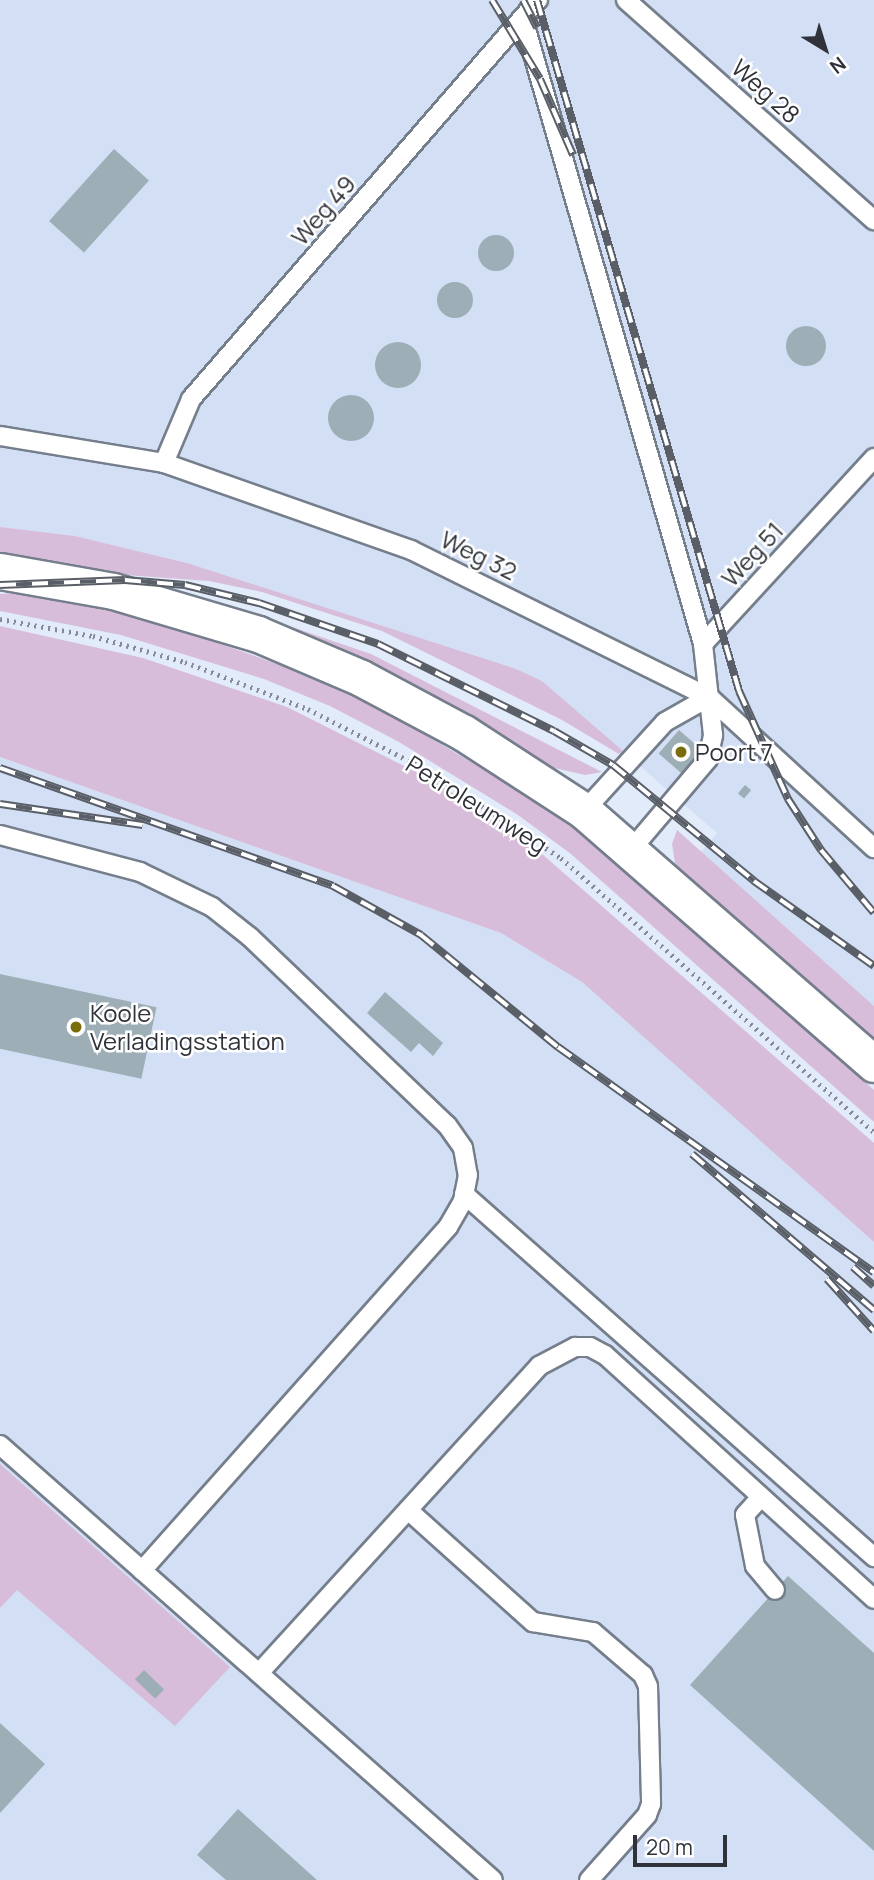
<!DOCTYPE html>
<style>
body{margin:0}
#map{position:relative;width:874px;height:1880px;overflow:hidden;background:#e1ebfa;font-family:Manrope,sans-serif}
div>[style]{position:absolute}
.built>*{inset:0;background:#d2dff4}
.green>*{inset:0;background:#d8bddb}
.building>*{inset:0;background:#9daeb7;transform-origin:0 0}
.round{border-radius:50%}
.path>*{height:4.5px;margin-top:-2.25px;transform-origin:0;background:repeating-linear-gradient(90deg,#858b96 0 2px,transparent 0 7px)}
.roads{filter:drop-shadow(2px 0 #757e8b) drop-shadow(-2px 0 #757e8b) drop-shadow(0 2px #757e8b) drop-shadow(0 -2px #757e8b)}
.lane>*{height:18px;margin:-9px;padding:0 9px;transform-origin:9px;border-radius:9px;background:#fff}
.street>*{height:35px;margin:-17.5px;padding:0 17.5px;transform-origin:17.5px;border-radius:17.5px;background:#fff}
.rail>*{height:8px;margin-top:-4px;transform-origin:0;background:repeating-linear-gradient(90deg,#fff 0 16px,#5a5f67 0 32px);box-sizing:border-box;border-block:2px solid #5a5f67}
.dots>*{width:19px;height:19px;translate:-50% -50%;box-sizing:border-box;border:4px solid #fff;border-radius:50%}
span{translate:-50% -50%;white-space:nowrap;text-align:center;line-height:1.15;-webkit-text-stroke:5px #fff;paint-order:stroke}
.street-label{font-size:24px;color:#2f3238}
.poi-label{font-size:24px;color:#2f3238}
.left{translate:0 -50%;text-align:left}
.north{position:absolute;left:790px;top:14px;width:70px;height:70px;-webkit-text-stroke:5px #fff;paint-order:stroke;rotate:142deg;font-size:19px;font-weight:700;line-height:28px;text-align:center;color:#2f3238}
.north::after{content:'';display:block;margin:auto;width:24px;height:32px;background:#2f3238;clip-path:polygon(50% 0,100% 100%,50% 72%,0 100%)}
.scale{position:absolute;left:633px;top:1835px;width:94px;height:32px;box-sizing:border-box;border:4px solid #2f3238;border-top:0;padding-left:9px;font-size:21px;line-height:24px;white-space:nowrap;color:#2f3238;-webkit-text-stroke:5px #fff;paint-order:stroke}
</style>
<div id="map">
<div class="built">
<div style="clip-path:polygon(0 0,874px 0,874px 1006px,701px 852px,717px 833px,542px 681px,187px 563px,75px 536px,0 527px)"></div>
<div style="clip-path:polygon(0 757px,501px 933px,582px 982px,874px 1242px,874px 1880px,0 1880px)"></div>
</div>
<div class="green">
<div style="clip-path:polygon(0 527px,75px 536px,187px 563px,516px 669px,542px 681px,623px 751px,619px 754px,562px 720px,382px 631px,262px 592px,209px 581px,111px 574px,0 554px)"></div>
<div style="clip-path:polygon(28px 592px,151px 619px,327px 682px,377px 706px,523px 793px,583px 835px,652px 892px,874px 1090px,874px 1122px,571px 854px,518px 815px,399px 742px,330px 706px,264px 679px,121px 635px,0 611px,0 594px)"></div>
<div style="clip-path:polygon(231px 606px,371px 654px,602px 772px,585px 775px,554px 768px,423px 689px,319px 639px)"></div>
<div style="clip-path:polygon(0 626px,143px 658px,287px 707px,438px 783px,542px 854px,874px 1143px,874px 1242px,582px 982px,501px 933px,0 757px)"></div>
<div style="clip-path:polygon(677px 830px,874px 1006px,874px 1047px,676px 869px,672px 844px)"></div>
<div style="clip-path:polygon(0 1464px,230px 1667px,175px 1726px,17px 1590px,0 1608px)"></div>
</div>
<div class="building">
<div style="left:114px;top:149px;width:47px;height:97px;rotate:42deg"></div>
<div class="round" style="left:478px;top:235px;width:36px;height:36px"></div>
<div class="round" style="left:437px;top:282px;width:36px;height:36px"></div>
<div class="round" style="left:786px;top:326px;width:40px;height:40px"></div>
<div class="round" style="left:375px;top:342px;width:46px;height:46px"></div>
<div class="round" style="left:328px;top:395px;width:46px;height:46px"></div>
<div style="left:679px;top:730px;width:32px;height:31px;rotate:41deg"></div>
<div style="left:745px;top:785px;width:8px;height:11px;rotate:40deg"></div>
<div style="left:0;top:974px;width:160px;height:73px;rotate:12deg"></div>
<div style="clip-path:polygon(385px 992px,443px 1043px,433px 1056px,419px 1043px,411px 1052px,367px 1013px)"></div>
<div style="clip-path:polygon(788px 1576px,874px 1653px,874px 1851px,690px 1685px)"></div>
<div style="left:144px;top:1670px;width:28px;height:13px;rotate:44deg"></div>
<div style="clip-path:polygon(0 1723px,45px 1764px,0 1813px)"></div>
<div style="clip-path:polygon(238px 1809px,317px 1880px,226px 1880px,197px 1855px)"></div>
</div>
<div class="path">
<div style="left:0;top:619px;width:95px;rotate:10.4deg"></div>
<div style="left:93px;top:636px;width:96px;rotate:15.8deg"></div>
<div style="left:185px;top:662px;width:132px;rotate:20.9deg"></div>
<div style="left:308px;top:709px;width:136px;rotate:27.1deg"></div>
<div style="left:429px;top:771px;width:158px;rotate:33.4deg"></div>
<div style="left:561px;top:858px;width:416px;rotate:41.2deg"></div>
</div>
<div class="roads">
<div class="lane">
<div style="left:626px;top:0;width:332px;rotate:41.6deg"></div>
<div style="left:523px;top:19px;width:650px;rotate:73.93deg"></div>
<div style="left:0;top:436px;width:166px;rotate:9.3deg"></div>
<div style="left:164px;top:463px;width:262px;rotate:19.4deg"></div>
<div style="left:411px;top:550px;width:332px;rotate:26.3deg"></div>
<div style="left:709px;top:697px;width:224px;rotate:42.5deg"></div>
<div style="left:164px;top:463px;width:69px;rotate:-67.1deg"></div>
<div style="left:191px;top:399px;width:529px;rotate:-48.99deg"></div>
<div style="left:584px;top:811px;width:120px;rotate:-47.7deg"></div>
<div style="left:665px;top:722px;width:51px;rotate:-29.6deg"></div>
<div style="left:0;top:835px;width:145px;rotate:14.8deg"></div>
<div style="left:140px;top:872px;width:80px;rotate:25.9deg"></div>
<div style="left:212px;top:907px;width:48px;rotate:38.3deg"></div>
<div style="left:250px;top:937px;width:272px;rotate:43.7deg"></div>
<div style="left:447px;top:1125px;width:28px;rotate:55deg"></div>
<div style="left:463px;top:1148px;width:27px;rotate:80deg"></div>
<div style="left:468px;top:1175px;width:26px;rotate:101deg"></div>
<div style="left:463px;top:1201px;width:30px;rotate:120deg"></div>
<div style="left:448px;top:1227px;width:460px;rotate:131.7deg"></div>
<div style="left:630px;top:851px;width:121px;rotate:-49.7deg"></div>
<div style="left:708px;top:759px;width:25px;rotate:-78deg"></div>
<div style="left:713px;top:735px;width:92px;rotate:-96.3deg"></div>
<div style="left:703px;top:644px;width:253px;rotate:-47.4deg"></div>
<div style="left:464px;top:1194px;width:548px;rotate:41.52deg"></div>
<div style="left:0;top:1445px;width:657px;rotate:41.42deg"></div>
<div style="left:761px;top:1497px;width:24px;rotate:132deg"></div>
<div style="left:745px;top:1515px;width:52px;rotate:78.9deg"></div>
<div style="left:755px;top:1566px;width:31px;rotate:50deg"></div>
<div style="left:408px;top:1510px;width:168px;rotate:41.9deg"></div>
<div style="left:533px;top:1622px;width:61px;rotate:9.5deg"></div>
<div style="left:593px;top:1632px;width:66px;rotate:40.7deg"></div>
<div style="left:643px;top:1675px;width:12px;rotate:66deg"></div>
<div style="left:648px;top:1686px;width:118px;rotate:88.5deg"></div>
<div style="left:651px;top:1804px;width:12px;rotate:110deg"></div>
<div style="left:647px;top:1815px;width:87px;rotate:131.7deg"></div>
<div style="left:259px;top:1673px;width:416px;rotate:-47.6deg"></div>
<div style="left:539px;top:1366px;width:41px;rotate:-27.8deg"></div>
<div style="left:575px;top:1347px;width:15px"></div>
<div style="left:590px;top:1347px;width:17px;rotate:28deg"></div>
<div style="left:605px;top:1355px;width:363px;rotate:42.2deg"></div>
</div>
<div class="street">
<div style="left:0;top:571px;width:115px;rotate:10deg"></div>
<div style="left:113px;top:591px;width:151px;rotate:16.5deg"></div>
<div style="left:258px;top:634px;width:112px;rotate:23.1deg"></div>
<div style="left:361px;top:678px;width:117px;rotate:28.1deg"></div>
<div style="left:464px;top:733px;width:143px;rotate:33deg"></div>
<div style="left:584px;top:811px;width:385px;rotate:41.1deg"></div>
</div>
</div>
<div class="rail">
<div style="left:492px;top:0;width:92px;rotate:58.7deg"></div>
<div style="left:540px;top:79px;width:83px;rotate:66.5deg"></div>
<div style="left:523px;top:0;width:31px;rotate:63deg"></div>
<div style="left:537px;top:0;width:720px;rotate:73.7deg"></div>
<div style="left:739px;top:691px;width:119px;rotate:65.6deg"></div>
<div style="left:788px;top:799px;width:61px;rotate:57.1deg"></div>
<div style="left:821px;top:850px;width:82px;rotate:49.9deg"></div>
<div style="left:0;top:585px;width:125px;rotate:-2.3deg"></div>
<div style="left:125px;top:580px;width:60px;rotate:4.8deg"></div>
<div style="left:185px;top:585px;width:76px;rotate:13.7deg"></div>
<div style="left:259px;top:603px;width:126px;rotate:19deg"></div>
<div style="left:378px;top:644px;width:196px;rotate:26.3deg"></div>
<div style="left:554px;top:731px;width:68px;rotate:30deg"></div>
<div style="left:613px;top:765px;width:183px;rotate:39.4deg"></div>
<div style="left:754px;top:881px;width:147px;rotate:35.3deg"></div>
<div style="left:0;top:768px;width:353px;rotate:19.5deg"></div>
<div style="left:333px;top:886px;width:101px;rotate:29.1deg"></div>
<div style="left:421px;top:935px;width:177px;rotate:39.3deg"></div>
<div style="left:558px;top:1047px;width:388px;rotate:35.5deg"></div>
<div style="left:0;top:804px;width:144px;rotate:8.4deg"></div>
<div style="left:692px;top:1154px;width:240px;rotate:40.6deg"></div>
<div style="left:853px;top:1267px;width:28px;rotate:42deg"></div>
<div style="left:827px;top:1279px;width:70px;rotate:47.9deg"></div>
</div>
<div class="dots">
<div style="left:681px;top:752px;background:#796e0b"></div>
<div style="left:76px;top:1027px;background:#796e0b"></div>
</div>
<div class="street-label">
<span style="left:766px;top:91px;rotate:42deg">Weg 28</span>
<span style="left:323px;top:210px;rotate:-49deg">Weg 49</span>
<span style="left:752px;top:554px;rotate:-47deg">Weg 51</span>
<span style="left:479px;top:555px;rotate:26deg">Weg 32</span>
<span style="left:477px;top:804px;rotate:32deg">Petroleumweg</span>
</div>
<div class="poi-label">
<span class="left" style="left:695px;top:752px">Poort 7</span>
<span class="left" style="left:90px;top:1027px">Koole<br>Verladingsstation</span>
</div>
<div class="north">N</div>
<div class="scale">20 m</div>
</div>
